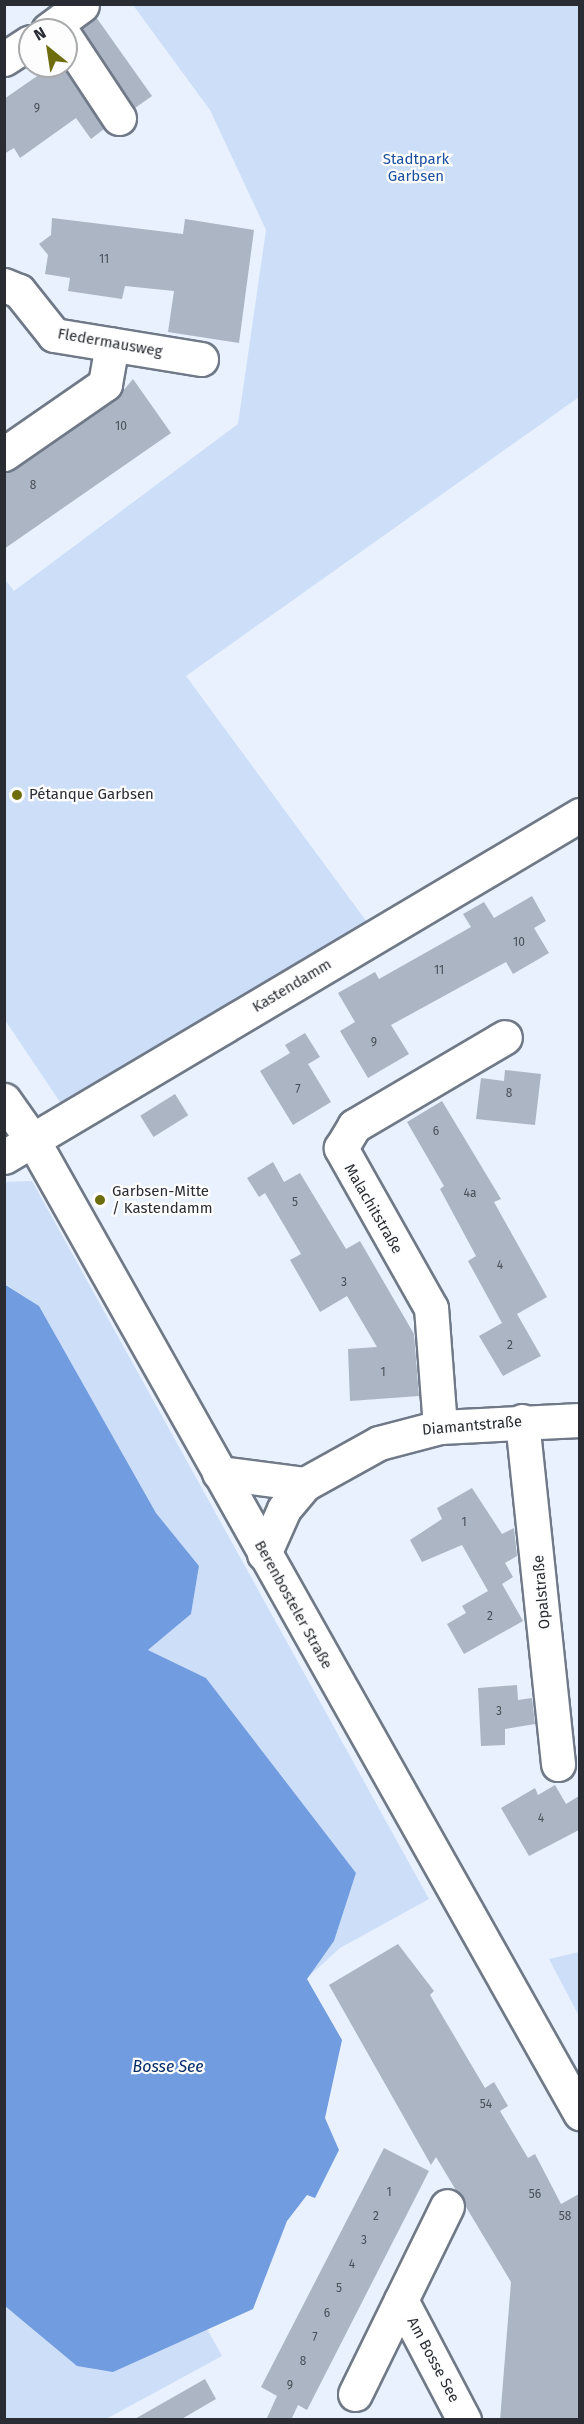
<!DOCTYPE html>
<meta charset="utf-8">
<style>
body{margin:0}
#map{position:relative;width:584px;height:2424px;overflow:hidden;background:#e8f1fd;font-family:"Fira Sans",sans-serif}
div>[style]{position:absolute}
.green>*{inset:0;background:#cddef9}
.water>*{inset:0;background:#719ce0}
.building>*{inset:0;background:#abb5c4;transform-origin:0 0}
.roads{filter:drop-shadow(2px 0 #707987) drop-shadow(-2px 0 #707987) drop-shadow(0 2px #707987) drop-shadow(0 -2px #707987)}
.minor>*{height:33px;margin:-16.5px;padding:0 16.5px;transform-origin:16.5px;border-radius:16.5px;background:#fff}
.dots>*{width:16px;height:16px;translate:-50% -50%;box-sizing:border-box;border:3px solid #fdfdfd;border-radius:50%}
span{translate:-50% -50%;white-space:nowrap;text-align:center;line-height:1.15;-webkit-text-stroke:4.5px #fdfdfd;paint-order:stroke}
.number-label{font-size:12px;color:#4a4f57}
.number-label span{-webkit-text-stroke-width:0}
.park-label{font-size:15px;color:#1a4e9e}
.street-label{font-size:15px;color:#292d33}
.poi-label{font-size:15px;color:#292d33}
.left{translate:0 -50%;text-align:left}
.water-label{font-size:16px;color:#042c68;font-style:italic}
.frame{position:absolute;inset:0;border:6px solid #292d33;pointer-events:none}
.north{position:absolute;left:18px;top:18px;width:60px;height:60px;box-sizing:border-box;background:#fdfdfd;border:2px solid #a8aaac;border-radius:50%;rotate:330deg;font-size:16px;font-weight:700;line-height:24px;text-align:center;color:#292d33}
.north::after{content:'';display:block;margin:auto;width:21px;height:27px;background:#6e6d0e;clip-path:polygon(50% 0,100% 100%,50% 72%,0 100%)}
</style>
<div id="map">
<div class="green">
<div style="clip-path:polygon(133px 5px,579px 5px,579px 397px,186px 676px,372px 929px,66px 1111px,5px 1020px,4px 578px,14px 591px,238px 424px,266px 230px,210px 110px)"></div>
<div style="clip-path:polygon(32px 1181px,429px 1899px,340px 1948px,306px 1979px,334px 1941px,356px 1873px,206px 1678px,148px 1650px,191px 1614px,199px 1566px,156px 1513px,39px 1306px,5px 1284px,4px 1182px)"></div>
<div style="clip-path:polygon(579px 1952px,580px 1952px,579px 2016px,549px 1959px)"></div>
<div style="clip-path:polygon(4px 2306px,37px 2331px,113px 2372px,206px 2327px,222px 2356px,106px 2419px,5px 2419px)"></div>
</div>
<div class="water">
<div style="clip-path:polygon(4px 1284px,39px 1306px,156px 1513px,199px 1566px,191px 1614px,148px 1650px,206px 1678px,356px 1873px,334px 1941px,307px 1979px,342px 2040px,325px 2118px,339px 2150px,315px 2198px,307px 2195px,287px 2221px,253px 2309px,113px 2372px,77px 2366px,5px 2306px)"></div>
</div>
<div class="building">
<div style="clip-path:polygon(96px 17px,152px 96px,135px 108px,82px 28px)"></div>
<div style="clip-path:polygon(39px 66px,62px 66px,104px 129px,91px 139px,76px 118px,20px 158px,14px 148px,4px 154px,4px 99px,43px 72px)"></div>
<div style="clip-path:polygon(52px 218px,183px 234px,185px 219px,254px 230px,239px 343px,168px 332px,174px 291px,125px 286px,122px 299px,68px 291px,70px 278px,45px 274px,48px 255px,39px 244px,51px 235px)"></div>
<div style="clip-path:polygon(133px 379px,171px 433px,4px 549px,4px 473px,116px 399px)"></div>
<div style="clip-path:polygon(532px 896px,546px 921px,534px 928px,549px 953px,513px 974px,506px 962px,391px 1025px,409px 1054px,368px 1078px,340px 1031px,355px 1022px,338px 993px,375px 972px,379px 979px,471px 927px,463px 914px,484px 902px,494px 918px)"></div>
<div style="clip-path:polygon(305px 1033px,320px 1057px,308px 1064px,331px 1102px,293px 1125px,260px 1071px,290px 1053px,285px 1045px)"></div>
<div style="clip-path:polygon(505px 1070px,541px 1074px,535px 1125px,476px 1119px,481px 1078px,504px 1081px)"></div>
<div style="left:175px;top:1094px;width:25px;height:41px;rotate:58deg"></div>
<div style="clip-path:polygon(442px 1101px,501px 1199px,494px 1202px,547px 1297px,517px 1314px,541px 1356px,503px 1376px,479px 1336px,502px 1323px,468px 1261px,476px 1256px,440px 1189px,444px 1186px,407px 1122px)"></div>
<div style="clip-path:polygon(273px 1162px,284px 1182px,300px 1173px,346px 1249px,360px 1241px,414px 1334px,419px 1396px,350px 1401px,348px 1349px,377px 1347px,347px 1296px,320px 1312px,290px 1260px,301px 1254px,265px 1193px,259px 1197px,247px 1178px)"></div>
<div style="clip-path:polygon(472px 1488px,502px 1534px,514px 1528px,517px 1556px,505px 1563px,513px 1577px,502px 1584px,523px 1621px,464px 1654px,447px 1624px,466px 1613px,462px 1606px,488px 1591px,462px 1545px,422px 1562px,410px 1540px,442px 1519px,437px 1508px)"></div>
<div style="clip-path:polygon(517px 1685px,518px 1700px,532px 1698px,535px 1724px,505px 1729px,505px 1745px,481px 1746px,478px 1688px)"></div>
<div style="clip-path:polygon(555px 1785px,566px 1804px,579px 1796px,579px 1830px,529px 1856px,501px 1808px,535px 1788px,538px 1795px)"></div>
<div style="clip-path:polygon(398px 1944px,434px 1991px,430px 1995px,485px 2088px,494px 2082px,508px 2106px,500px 2111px,528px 2158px,535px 2154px,561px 2204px,579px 2194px,579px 2420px,500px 2420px,511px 2282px,436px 2157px,431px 2165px,329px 1985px)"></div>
<div style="clip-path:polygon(384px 2148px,429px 2171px,307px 2410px,298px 2405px,291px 2420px,266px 2420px,277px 2396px,261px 2387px)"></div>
<div style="clip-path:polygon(205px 2379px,216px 2399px,180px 2420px,133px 2420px)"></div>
</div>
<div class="roads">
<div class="minor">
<div style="left:48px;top:30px;width:42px;rotate:-36.3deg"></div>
<div style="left:66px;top:38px;width:96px;rotate:56.5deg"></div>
<div style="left:4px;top:59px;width:31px;rotate:-33deg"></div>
<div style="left:4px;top:285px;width:16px;rotate:22deg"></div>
<div style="left:19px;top:291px;width:56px;rotate:51.5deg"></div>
<div style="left:54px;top:335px;width:149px;rotate:9.3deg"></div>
<div style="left:4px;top:454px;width:123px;rotate:-34.7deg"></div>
<div style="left:105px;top:384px;width:40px;rotate:-80deg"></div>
<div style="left:4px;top:1100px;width:54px;rotate:54.8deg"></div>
<div style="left:35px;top:1144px;width:1112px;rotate:60.65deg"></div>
<div style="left:4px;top:1157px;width:670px;rotate:-30.7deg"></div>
<div style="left:522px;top:1421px;width:345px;rotate:84deg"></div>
<div style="left:440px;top:1427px;width:119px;rotate:-94.3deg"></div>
<div style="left:431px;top:1308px;width:184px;rotate:-119.4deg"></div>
<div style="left:341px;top:1148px;width:26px;rotate:-59deg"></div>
<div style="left:354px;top:1126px;width:175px;rotate:-30.5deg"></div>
<div style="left:219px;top:1473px;width:87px;rotate:7.3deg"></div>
<div style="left:264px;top:1554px;width:49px;rotate:-66deg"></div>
<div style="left:284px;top:1509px;width:33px;rotate:-50deg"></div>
<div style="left:305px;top:1484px;width:85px;rotate:-29deg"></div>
<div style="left:379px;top:1443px;width:63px;rotate:-14.7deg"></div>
<div style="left:440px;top:1427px;width:140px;rotate:-2.9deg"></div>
<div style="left:401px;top:2300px;width:136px;rotate:62.3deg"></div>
<div style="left:355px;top:2394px;width:209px;rotate:-63.9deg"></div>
</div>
</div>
<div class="dots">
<div style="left:17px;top:795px;background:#6e6d0e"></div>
<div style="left:100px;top:1200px;background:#6e6d0e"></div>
</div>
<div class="number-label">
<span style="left:37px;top:109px">9</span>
<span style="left:104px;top:260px">11</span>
<span style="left:121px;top:427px">10</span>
<span style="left:33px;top:486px">8</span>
<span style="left:519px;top:943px">10</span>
<span style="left:439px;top:971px">11</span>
<span style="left:374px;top:1043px">9</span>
<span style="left:298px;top:1090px">7</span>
<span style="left:509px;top:1094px">8</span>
<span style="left:436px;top:1132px">6</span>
<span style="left:470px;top:1194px">4a</span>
<span style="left:295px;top:1203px">5</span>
<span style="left:500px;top:1266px">4</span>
<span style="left:344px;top:1283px">3</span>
<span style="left:510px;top:1346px">2</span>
<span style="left:383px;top:1373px">1</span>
<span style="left:464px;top:1523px">1</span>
<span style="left:490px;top:1617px">2</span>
<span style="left:499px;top:1712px">3</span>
<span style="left:541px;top:1819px">4</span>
<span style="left:486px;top:2105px">54</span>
<span style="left:389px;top:2193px">1</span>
<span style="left:535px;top:2195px">56</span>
<span style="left:376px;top:2217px">2</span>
<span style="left:565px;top:2217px">58</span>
<span style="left:364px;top:2241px">3</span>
<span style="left:352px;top:2265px">4</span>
<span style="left:339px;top:2289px">5</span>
<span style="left:327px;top:2314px">6</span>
<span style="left:315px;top:2338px">7</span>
<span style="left:303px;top:2362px">8</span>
<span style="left:290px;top:2386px">9</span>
</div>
<div class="park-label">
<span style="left:416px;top:168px">Stadtpark<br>Garbsen</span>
</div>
<div class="street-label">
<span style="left:110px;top:343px;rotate:10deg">Fledermausweg</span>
<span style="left:292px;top:986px;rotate:-31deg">Kastendamm</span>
<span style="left:373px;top:1209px;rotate:60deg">Malachitstraße</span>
<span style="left:472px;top:1426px;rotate:-5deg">Diamantstraße</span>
<span style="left:542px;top:1592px;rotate:-95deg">Opalstraße</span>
<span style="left:293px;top:1605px;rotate:61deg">Berenbosteler Straße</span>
<span style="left:433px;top:2360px;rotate:62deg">Am Bosse See</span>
</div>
<div class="poi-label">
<span class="left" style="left:29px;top:795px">Pétanque Garbsen</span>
<span class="left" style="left:112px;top:1200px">Garbsen-Mitte<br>/ Kastendamm</span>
</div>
<div class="water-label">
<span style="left:168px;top:2067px">Bosse See</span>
</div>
<div class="frame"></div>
<div class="north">N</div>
</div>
